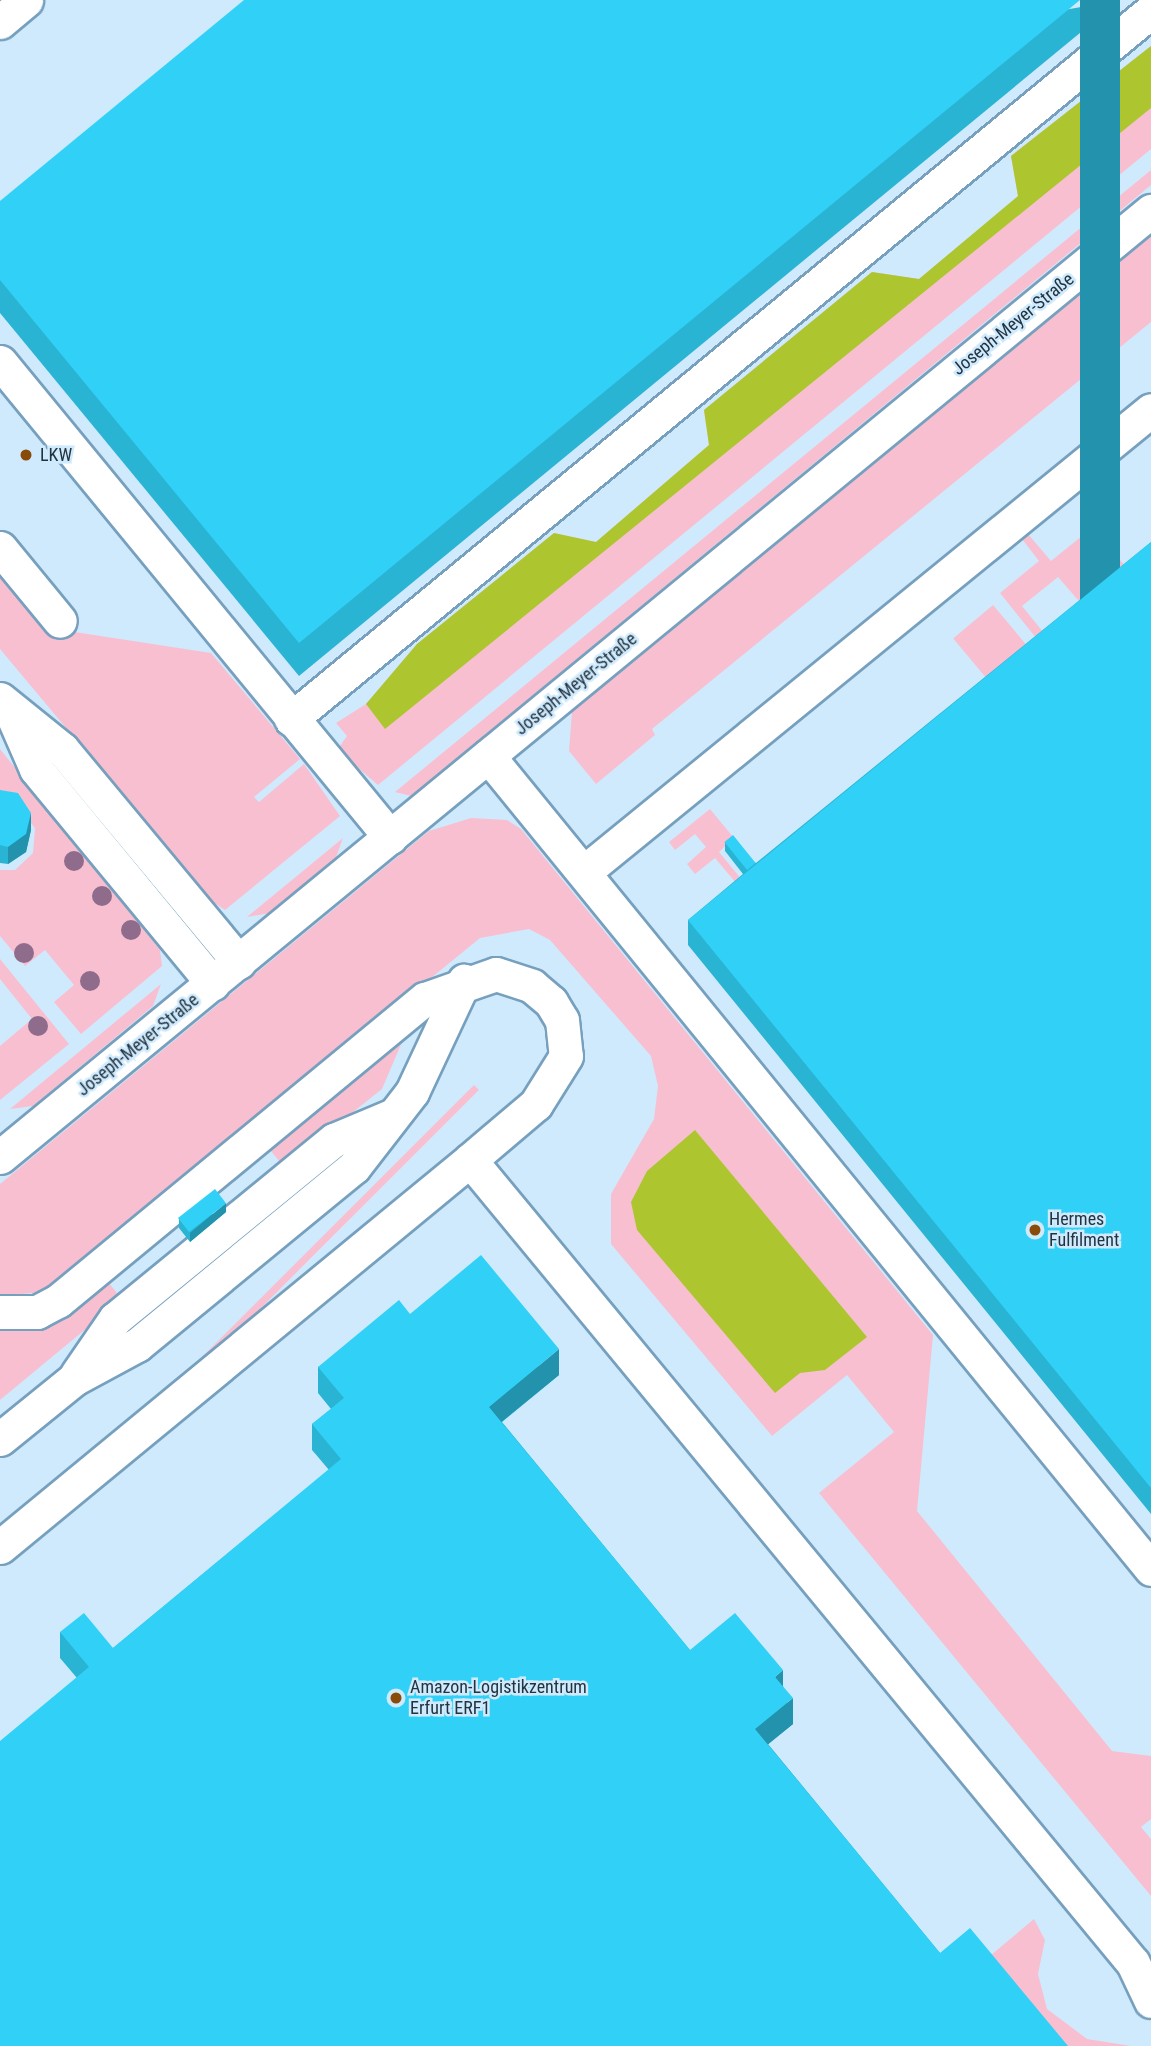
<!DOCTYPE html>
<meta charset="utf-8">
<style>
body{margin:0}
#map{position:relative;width:1151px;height:2046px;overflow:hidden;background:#d0eafd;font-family:"Roboto Condensed",sans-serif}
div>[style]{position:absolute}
.green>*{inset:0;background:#f8bfd0;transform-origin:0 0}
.water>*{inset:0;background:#adc630}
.roads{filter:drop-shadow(2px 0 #76a0be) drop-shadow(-2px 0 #76a0be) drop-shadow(0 2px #76a0be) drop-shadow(0 -2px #76a0be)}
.minor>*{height:33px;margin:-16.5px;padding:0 16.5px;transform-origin:16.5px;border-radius:16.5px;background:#fff}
.trees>*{width:20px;height:20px;margin:-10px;border-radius:50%;background:#8f6c8b}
.wall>*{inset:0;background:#2ab4d4}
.shaded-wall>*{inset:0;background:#2292ad;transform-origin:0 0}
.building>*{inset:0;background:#31d1f7;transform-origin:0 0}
.dots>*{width:19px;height:19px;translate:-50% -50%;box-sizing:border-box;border:4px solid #d0eafd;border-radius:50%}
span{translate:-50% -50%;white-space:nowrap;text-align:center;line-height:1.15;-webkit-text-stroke:5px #d0eafd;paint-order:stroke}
.street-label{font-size:18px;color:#21333f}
.poi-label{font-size:18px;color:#21333f}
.left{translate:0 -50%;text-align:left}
</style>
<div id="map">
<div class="green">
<div style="clip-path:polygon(1151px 46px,1151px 149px,378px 785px,337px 750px,347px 736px,336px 723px,366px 704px,417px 644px,554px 533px,596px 542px,709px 445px,704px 410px,872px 272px,919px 279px,1018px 197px,1011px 156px)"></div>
<div style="clip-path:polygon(1151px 170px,1151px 185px,411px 796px,395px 792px)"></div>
<div style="clip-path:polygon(1151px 235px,1151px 322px,652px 729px,655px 735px,596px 784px,569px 751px,572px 712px)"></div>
<div style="clip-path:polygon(1093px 527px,1130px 572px,1085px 608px,1058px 577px,1022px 606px,1048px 638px,1041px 644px,1000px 593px,1039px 561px,1022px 539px,1028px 534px,1051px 561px)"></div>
<div style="clip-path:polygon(0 576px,42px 627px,211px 653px,300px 759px,254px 797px,259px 802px,304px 764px,340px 816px,225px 910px,210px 900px,0 649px)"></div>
<div style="left:993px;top:605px;width:61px;height:52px;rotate:50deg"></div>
<div style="clip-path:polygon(0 749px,160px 950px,162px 966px,81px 1034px,54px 1002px,74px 985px,45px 950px,25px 966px,0 936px,0 870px,15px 870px,33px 853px,35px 828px,14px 802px,0 801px)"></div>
<div style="clip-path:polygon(710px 809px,734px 838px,719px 852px,747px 886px,742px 890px,715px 858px,695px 874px,687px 864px,706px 847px,695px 834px,675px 850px,669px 842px)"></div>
<div style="clip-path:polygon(471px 818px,507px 820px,521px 829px,933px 1335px,917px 1511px,1112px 1751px,1151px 1756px,1151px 1819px,1141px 1827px,1151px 1839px,1151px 1896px,819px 1493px,894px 1432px,847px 1375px,772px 1436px,611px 1244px,611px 1194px,654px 1119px,658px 1086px,651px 1056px,550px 940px,529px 929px,480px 938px,65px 1277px,43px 1292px,0 1296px,0 1184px,429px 831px)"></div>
<div style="clip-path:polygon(343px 838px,335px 860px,271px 913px,247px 917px)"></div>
<div style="clip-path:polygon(0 959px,69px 1044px,0 1100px,0 1046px,32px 1019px,0 979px)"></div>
<div style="clip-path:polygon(161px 984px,153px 1006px,33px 1106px,10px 1109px)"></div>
<div style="clip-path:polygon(408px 1028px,382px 1089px,284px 1167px,266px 1145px)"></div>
<div style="left:474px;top:1085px;width:7px;height:613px;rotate:45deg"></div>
<div style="clip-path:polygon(103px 1276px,122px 1299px,0 1400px,0 1323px)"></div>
<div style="clip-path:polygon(1034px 1919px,1045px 1940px,1038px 1974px,1047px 2009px,1087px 2039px,1131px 2046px,1065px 2046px,991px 1955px)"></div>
</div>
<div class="water">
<div style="clip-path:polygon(1151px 46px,1151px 108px,385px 729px,366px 704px,417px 644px,554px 533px,596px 542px,709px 445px,704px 410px,872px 272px,919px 279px,1018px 196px,1011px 156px)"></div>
<div style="clip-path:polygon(695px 1130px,867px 1337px,825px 1370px,800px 1373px,775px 1393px,637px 1230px,631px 1202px,647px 1171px)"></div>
</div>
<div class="roads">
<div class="minor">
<div style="left:0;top:22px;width:34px;rotate:-40deg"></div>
<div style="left:0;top:362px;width:615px;rotate:50.61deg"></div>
<div style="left:0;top:548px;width:94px;rotate:50.6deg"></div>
<div style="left:0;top:699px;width:80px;rotate:38.9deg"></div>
<div style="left:62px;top:749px;width:277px;rotate:50.3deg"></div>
<div style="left:12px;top:714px;width:60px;rotate:66.4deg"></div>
<div style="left:36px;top:769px;width:278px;rotate:50.5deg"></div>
<div style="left:291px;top:719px;width:1114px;rotate:-39.46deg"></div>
<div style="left:488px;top:756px;width:1049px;rotate:50.8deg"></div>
<div style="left:584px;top:872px;width:731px;rotate:-39.17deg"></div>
<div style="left:0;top:1157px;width:1490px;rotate:-39.42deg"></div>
<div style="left:0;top:1312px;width:37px"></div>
<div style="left:37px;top:1312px;width:24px;rotate:-28deg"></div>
<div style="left:58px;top:1301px;width:475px;rotate:-39.5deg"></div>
<div style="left:425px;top:999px;width:75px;rotate:-19.4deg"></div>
<div style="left:496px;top:974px;width:38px;rotate:18deg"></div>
<div style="left:532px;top:986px;width:25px;rotate:40deg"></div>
<div style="left:551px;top:1002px;width:21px;rotate:59deg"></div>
<div style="left:562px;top:1020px;width:36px;rotate:84deg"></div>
<div style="left:566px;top:1056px;width:57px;rotate:122deg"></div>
<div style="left:536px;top:1104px;width:87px;rotate:139.7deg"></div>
<div style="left:77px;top:1374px;width:67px;rotate:-55.4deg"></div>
<div style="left:115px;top:1319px;width:283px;rotate:-39.3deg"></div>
<div style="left:334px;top:1140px;width:62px;rotate:-22.8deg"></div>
<div style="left:0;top:1439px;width:95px;rotate:-39deg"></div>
<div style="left:74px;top:1379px;width:72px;rotate:-28.4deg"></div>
<div style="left:137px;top:1345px;width:281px;rotate:-39.4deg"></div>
<div style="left:354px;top:1167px;width:95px;rotate:-52.3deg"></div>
<div style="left:412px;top:1092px;width:123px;rotate:-64.9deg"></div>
<div style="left:0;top:1547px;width:609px;rotate:-39.47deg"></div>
<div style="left:470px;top:1160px;width:1041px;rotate:50.46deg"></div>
<div style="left:1133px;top:1963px;width:42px;rotate:64.7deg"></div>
</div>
</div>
<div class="trees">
<div style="left:74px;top:861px"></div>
<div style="left:102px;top:896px"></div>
<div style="left:131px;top:930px"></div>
<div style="left:24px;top:953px"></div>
<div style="left:90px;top:981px"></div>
<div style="left:38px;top:1026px"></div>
</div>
<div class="wall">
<div style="clip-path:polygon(1120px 0,299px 676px,0 313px,0 201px)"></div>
<div style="clip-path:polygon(1151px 542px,1151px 1514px,688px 945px,688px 920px,743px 874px,725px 851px,725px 842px,756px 863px)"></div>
<div style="clip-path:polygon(0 790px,31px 830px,26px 852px,8px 864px,0 863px)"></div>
<div style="clip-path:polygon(226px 1212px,190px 1242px,179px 1228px,179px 1219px)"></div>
<div style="clip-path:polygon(410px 1314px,559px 1375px,502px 1422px,690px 1650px,783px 1686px,793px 1724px,768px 1744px,940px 1953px,1068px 2046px,77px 1678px,60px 1658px,60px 1632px,113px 1648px,329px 1470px,312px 1450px,312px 1424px,331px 1409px,318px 1393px,318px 1367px)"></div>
</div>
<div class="shaded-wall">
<div style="left:1080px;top:0;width:40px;height:1012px"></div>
<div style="clip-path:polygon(31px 813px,31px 830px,26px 852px,8px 864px,8px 847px)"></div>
<div style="clip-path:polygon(226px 1203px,226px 1212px,190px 1242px,190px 1233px)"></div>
<div style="clip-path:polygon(559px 1349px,559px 1375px,489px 1432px,489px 1407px)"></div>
<div style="clip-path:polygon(783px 1670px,783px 1696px,775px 1677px)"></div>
<div style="clip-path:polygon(793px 1698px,793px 1724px,755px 1755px,755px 1729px)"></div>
</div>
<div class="building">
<div style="clip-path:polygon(244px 0,1080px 0,299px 643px,0 280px,0 201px)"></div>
<div style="clip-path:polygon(1151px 542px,1151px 1488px,688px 920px)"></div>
<div style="clip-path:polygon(0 790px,18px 793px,31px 813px,26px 834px,8px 847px,0 845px)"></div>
<div style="left:733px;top:835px;width:36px;height:11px;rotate:51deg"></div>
<div style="left:215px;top:1189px;width:18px;height:47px;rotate:52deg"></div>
<div style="clip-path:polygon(481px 1255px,559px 1349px,489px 1407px,690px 1650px,735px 1613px,783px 1670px,775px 1677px,793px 1698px,755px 1729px,940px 1953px,970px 1928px,1068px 2046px,0 2046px,0 1741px,89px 1667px,60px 1632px,84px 1613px,113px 1648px,341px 1459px,312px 1424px,344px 1398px,318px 1367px,399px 1300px,410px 1314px)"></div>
</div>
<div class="dots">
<div style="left:26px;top:455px;background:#884b0a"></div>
<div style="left:1035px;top:1230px;background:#884b0a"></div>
<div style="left:396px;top:1698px;background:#884b0a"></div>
</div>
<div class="street-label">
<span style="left:1013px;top:324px;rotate:-39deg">Joseph-Meyer-Straße</span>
<span style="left:576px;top:684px;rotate:-39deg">Joseph-Meyer-Straße</span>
<span style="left:138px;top:1045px;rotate:-39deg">Joseph-Meyer-Straße</span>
</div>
<div class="poi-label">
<span class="left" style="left:40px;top:455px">LKW</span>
<span class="left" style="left:1049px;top:1230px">Hermes<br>Fulfilment</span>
<span class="left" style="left:410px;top:1698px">Amazon-Logistikzentrum<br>Erfurt ERF1</span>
</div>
</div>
